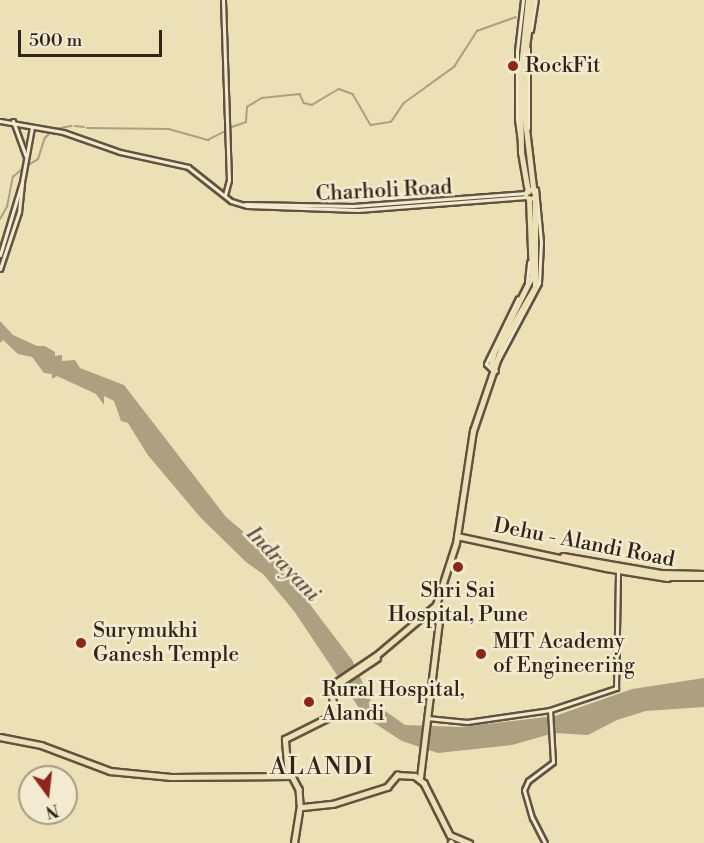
<!DOCTYPE html>
<style>
body{margin:0}
#map{position:relative;width:704px;height:843px;overflow:hidden;background:#ece0b6;font-family:"Libre Bodoni",serif}
div>[style]{position:absolute}
.water>*{inset:0;background:#ada080}
.stream>*{height:1.5px;margin:-0.75px;padding:0 0.75px;transform-origin:0.75px;border-radius:0.75px;background:#ada080}
.roads{filter:drop-shadow(2px 0 #62523f) drop-shadow(-2px 0 #62523f) drop-shadow(0 2px #62523f) drop-shadow(0 -2px #62523f)}
.minor>*{height:3px;margin:-1.5px;padding:0 1.5px;transform-origin:1.5px;border-radius:1.5px;background:#f3ebd0}
.major>*{height:4.5px;margin:-2.25px;padding:0 2.25px;transform-origin:2.25px;border-radius:2.25px;background:#ece0b6}
.major>.ring{margin:-2.25px;padding:0;box-sizing:content-box;background:none;border:4.5px solid #ece0b6;border-radius:50%}
.dots>*{width:16px;height:16px;translate:-50% -50%;box-sizing:border-box;border:3px solid #f3ebd0;border-radius:50%}
span{translate:-50% -50%;white-space:nowrap;text-align:center;line-height:1.15;-webkit-text-stroke:5px #f3ebd0;paint-order:stroke}
.poi-label{font-size:21px;color:#342317}
.left{translate:0 -50%;text-align:left}
.street-label{font-size:21px;color:#342317}
.water-label{font-size:22px;color:#5e4f3c;font-style:italic}
.quarter-label{font-size:24px;color:#342317;letter-spacing:1.5px}
.north{position:absolute;left:18px;top:765px;width:60px;height:60px;box-sizing:border-box;background:#f3ebd0;border:2px solid #a79b86;border-radius:50%;rotate:165deg;font-size:16px;font-weight:700;line-height:24px;text-align:center;color:#342317}
.north::after{content:'';display:block;margin:auto;width:21px;height:27px;background:#8f2418;clip-path:polygon(50% 0,100% 100%,50% 72%,0 100%)}
.scale{position:absolute;left:18px;top:30px;width:144px;height:27px;box-sizing:border-box;border:3px solid #342317;border-top:0;padding-left:8px;font-size:18px;line-height:21px;white-space:nowrap;color:#342317;-webkit-text-stroke:4px #f3ebd0;paint-order:stroke}
</style>
<div id="map">
<div class="water">
<div style="clip-path:polygon(0 321px,13px 335px,37px 346px,45px 346px,55px 352px,55px 356px,62px 355px,62px 361px,75px 360px,80px 368px,124px 385px,226px 517px,263px 548px,296px 586px,352px 660px,371px 701px,405px 725px,460px 727px,555px 716px,632px 689px,704px 678px,704px 707px,646px 711px,617px 720px,588px 735px,554px 733px,512px 745px,438px 753px,402px 741px,371px 721px,359px 708px,294px 611px,264px 575px,246px 562px,200px 517px,147px 454px,128px 423px,121px 421px,114px 401px,104px 396px,104px 405px,96px 394px,57px 376px,52px 379px,52px 374px,44px 373px,32px 357px,18px 354px,3px 340px,0 343px)"></div>
</div>
<div class="stream">
<div style="left:75px;top:126px;width:9px;rotate:6deg"></div>
<div style="left:87px;top:128px;width:82px;rotate:0.7deg"></div>
<div style="left:169px;top:129px;width:41px;rotate:15.8deg"></div>
<div style="left:208px;top:140px;width:20px;rotate:-27deg"></div>
<div style="left:229px;top:128px;width:18px;rotate:-19deg"></div>
<div style="left:246px;top:122px;width:15px;rotate:-86deg"></div>
<div style="left:247px;top:107px;width:17px;rotate:-31deg"></div>
<div style="left:262px;top:98px;width:38px;rotate:-6deg"></div>
<div style="left:300px;top:94px;width:10px;rotate:66deg"></div>
<div style="left:304px;top:103px;width:8px;rotate:14deg"></div>
<div style="left:312px;top:105px;width:31px;rotate:-31deg"></div>
<div style="left:339px;top:89px;width:15px;rotate:20deg"></div>
<div style="left:353px;top:94px;width:36px;rotate:60deg"></div>
<div style="left:371px;top:125px;width:20px;rotate:-9deg"></div>
<div style="left:391px;top:122px;width:23px;rotate:-56deg"></div>
<div style="left:404px;top:103px;width:62px;rotate:-35.8deg"></div>
<div style="left:454px;top:67px;width:43px;rotate:-57.4deg"></div>
<div style="left:477px;top:31px;width:41px;rotate:-19.7deg"></div>
<div style="left:56px;top:129px;width:16px;rotate:-11deg"></div>
<div style="left:27px;top:166px;width:13px;rotate:-32deg"></div>
<div style="left:38px;top:159px;width:22px;rotate:-72deg"></div>
<div style="left:45px;top:138px;width:10px;rotate:-45deg"></div>
<div style="left:0;top:219px;width:14px;rotate:-60deg"></div>
<div style="left:7px;top:207px;width:31px;rotate:-79deg"></div>
<div style="left:13px;top:177px;width:13px;rotate:-42deg"></div>
</div>
<div class="roads">
<div class="minor">
<div style="left:223px;top:0;width:180px;rotate:88.1deg"></div>
<div style="left:229px;top:180px;width:16px;rotate:105deg"></div>
<div style="left:523px;top:0;width:51px;rotate:96.7deg"></div>
<div style="left:517px;top:51px;width:68px;rotate:90deg"></div>
<div style="left:517px;top:119px;width:67px;rotate:82.2deg"></div>
<div style="left:531px;top:30px;width:30px;rotate:-81deg"></div>
<div style="left:0;top:121px;width:64px;rotate:9.9deg"></div>
<div style="left:63px;top:132px;width:60px;rotate:19.3deg"></div>
<div style="left:120px;top:152px;width:70px;rotate:12.4deg"></div>
<div style="left:188px;top:167px;width:55px;rotate:38.3deg"></div>
<div style="left:231px;top:201px;width:17px;rotate:17deg"></div>
<div style="left:247px;top:206px;width:111px;rotate:2.1deg"></div>
<div style="left:358px;top:210px;width:169px;rotate:-4.4deg"></div>
<div style="left:13px;top:121px;width:37px;rotate:70deg"></div>
<div style="left:528px;top:128px;width:80px;rotate:-90deg"></div>
<div style="left:245px;top:204px;width:108px;rotate:1.1deg"></div>
<div style="left:353px;top:206px;width:174px;rotate:-4.3deg"></div>
<div style="left:0;top:255px;width:76px;rotate:-73.2deg"></div>
<div style="left:22px;top:182px;width:56px;rotate:-79.7deg"></div>
<div style="left:0;top:269px;width:60px;rotate:-71.6deg"></div>
<div style="left:19px;top:212px;width:30px;rotate:-84deg"></div>
<div style="left:527px;top:282px;width:20px;rotate:-84deg"></div>
<div style="left:498px;top:360px;width:87px;rotate:-62deg"></div>
<div style="left:539px;top:283px;width:41px;rotate:-87.2deg"></div>
<div style="left:541px;top:242px;width:53px;rotate:-95.4deg"></div>
<div style="left:493px;top:371px;width:10px;rotate:-135deg"></div>
<div style="left:486px;top:364px;width:73px;rotate:-64.1deg"></div>
<div style="left:427px;top:718px;width:40px;rotate:5.7deg"></div>
<div style="left:467px;top:722px;width:84px;rotate:-8.2deg"></div>
<div style="left:550px;top:710px;width:70px;rotate:-18.4deg"></div>
<div style="left:616px;top:688px;width:118px;rotate:-89deg"></div>
<div style="left:545px;top:843px;width:28px;rotate:-117deg"></div>
<div style="left:532px;top:818px;width:29px;rotate:-106deg"></div>
<div style="left:524px;top:790px;width:10px;rotate:-66deg"></div>
<div style="left:528px;top:781px;width:31px;rotate:-37deg"></div>
<div style="left:553px;top:762px;width:52px;rotate:-93.3deg"></div>
</div>
<div class="major">
<div style="left:533px;top:0;width:51px;rotate:97.8deg"></div>
<div style="left:526px;top:51px;width:65px;rotate:90.9deg"></div>
<div style="left:525px;top:116px;width:76px;rotate:83.2deg"></div>
<div class="ring" style="left:526px;top:190px;width:5.5px;height:5.5px"></div>
<div style="left:528px;top:192px;width:40px;rotate:-100deg"></div>
<div style="left:521px;top:153px;width:76px;rotate:-90.8deg"></div>
<div style="left:520px;top:77px;width:77px;rotate:-84.1deg"></div>
<div style="left:495px;top:371px;width:7px;rotate:-124deg"></div>
<div style="left:491px;top:365px;width:13px;rotate:-77deg"></div>
<div style="left:494px;top:352px;width:85px;rotate:-63.4deg"></div>
<div style="left:532px;top:276px;width:77px;rotate:-92.2deg"></div>
<div style="left:457px;top:536px;width:152px;rotate:12.1deg"></div>
<div style="left:606px;top:568px;width:62px;rotate:9.3deg"></div>
<div style="left:667px;top:578px;width:37px"></div>
<div style="left:563px;top:556px;width:99px;rotate:9.8deg"></div>
<div style="left:661px;top:573px;width:43px;rotate:1.3deg"></div>
<div style="left:341px;top:682px;width:43px;rotate:-33.7deg"></div>
<div style="left:0;top:737px;width:42px;rotate:11deg"></div>
<div style="left:41px;top:745px;width:74px;rotate:20.6deg"></div>
<div style="left:110px;top:771px;width:61px;rotate:5.6deg"></div>
<div style="left:171px;top:777px;width:121px;rotate:-0.5deg"></div>
<div style="left:292px;top:776px;width:15px;rotate:62deg"></div>
<div style="left:299px;top:789px;width:15px;rotate:86deg"></div>
<div style="left:288px;top:775px;width:36px;rotate:-95deg"></div>
<div style="left:285px;top:739px;width:56px;rotate:-26.6deg"></div>
<div style="left:335px;top:714px;width:23px;rotate:-100deg"></div>
<div style="left:331px;top:691px;width:9px;rotate:-63deg"></div>
<div style="left:335px;top:683px;width:50px;rotate:-33.7deg"></div>
<div style="left:377px;top:655px;width:77px;rotate:-40.3deg"></div>
<div style="left:436px;top:605px;width:65px;rotate:-72.1deg"></div>
<div style="left:456px;top:543px;width:113px;rotate:-81.4deg"></div>
<div style="left:473px;top:431px;width:96px;rotate:-71.2deg"></div>
<div style="left:504px;top:340px;width:61px;rotate:-59.7deg"></div>
<div style="left:535px;top:287px;width:89px;rotate:-90deg"></div>
<div style="left:420px;top:778px;width:157px;rotate:-83.1deg"></div>
<div style="left:439px;top:622px;width:17px;rotate:-100deg"></div>
<div style="left:303px;top:807px;width:30px;rotate:-6deg"></div>
<div style="left:333px;top:804px;width:57px;rotate:-17.5deg"></div>
<div style="left:387px;top:787px;width:16px;rotate:-50deg"></div>
<div style="left:397px;top:775px;width:18px;rotate:3deg"></div>
<div style="left:415px;top:776px;width:11px;rotate:38deg"></div>
<div style="left:424px;top:783px;width:58px;rotate:63.4deg"></div>
<div style="left:450px;top:835px;width:21px;rotate:23deg"></div>
<div style="left:451px;top:842px;width:1px;rotate:45deg"></div>
<div style="left:294px;top:843px;width:36px;rotate:-81deg"></div>
</div>
</div>
<div class="dots">
<div style="left:513px;top:66px;background:#8f2418"></div>
<div style="left:458px;top:567px;background:#8f2418"></div>
<div style="left:81px;top:643px;background:#8f2418"></div>
<div style="left:481px;top:654px;background:#8f2418"></div>
<div style="left:309px;top:702px;background:#8f2418"></div>
</div>
<div class="poi-label">
<span class="left" style="left:525px;top:66px">RockFit</span>
<span style="left:458px;top:603px">Shri Sai<br>Hospital, Pune</span>
<span class="left" style="left:93px;top:643px">Surymukhi<br>Ganesh Temple</span>
<span class="left" style="left:493px;top:654px">MIT Academy<br>of Engineering</span>
<span class="left" style="left:322px;top:702px">Rural Hospital,<br>Alandi</span>
</div>
<div class="street-label">
<span style="left:384px;top:191px;rotate:-3deg">Charholi Road</span>
<span style="left:584px;top:543px;rotate:11deg">Dehu - Alandi Road</span>
</div>
<div class="water-label">
<span style="left:283px;top:564px;rotate:46deg">Indrayani</span>
</div>
<div class="quarter-label">
<span style="left:322px;top:768px">ALANDI</span>
</div>
<div class="north">N</div>
<div class="scale">500 m</div>
</div>
